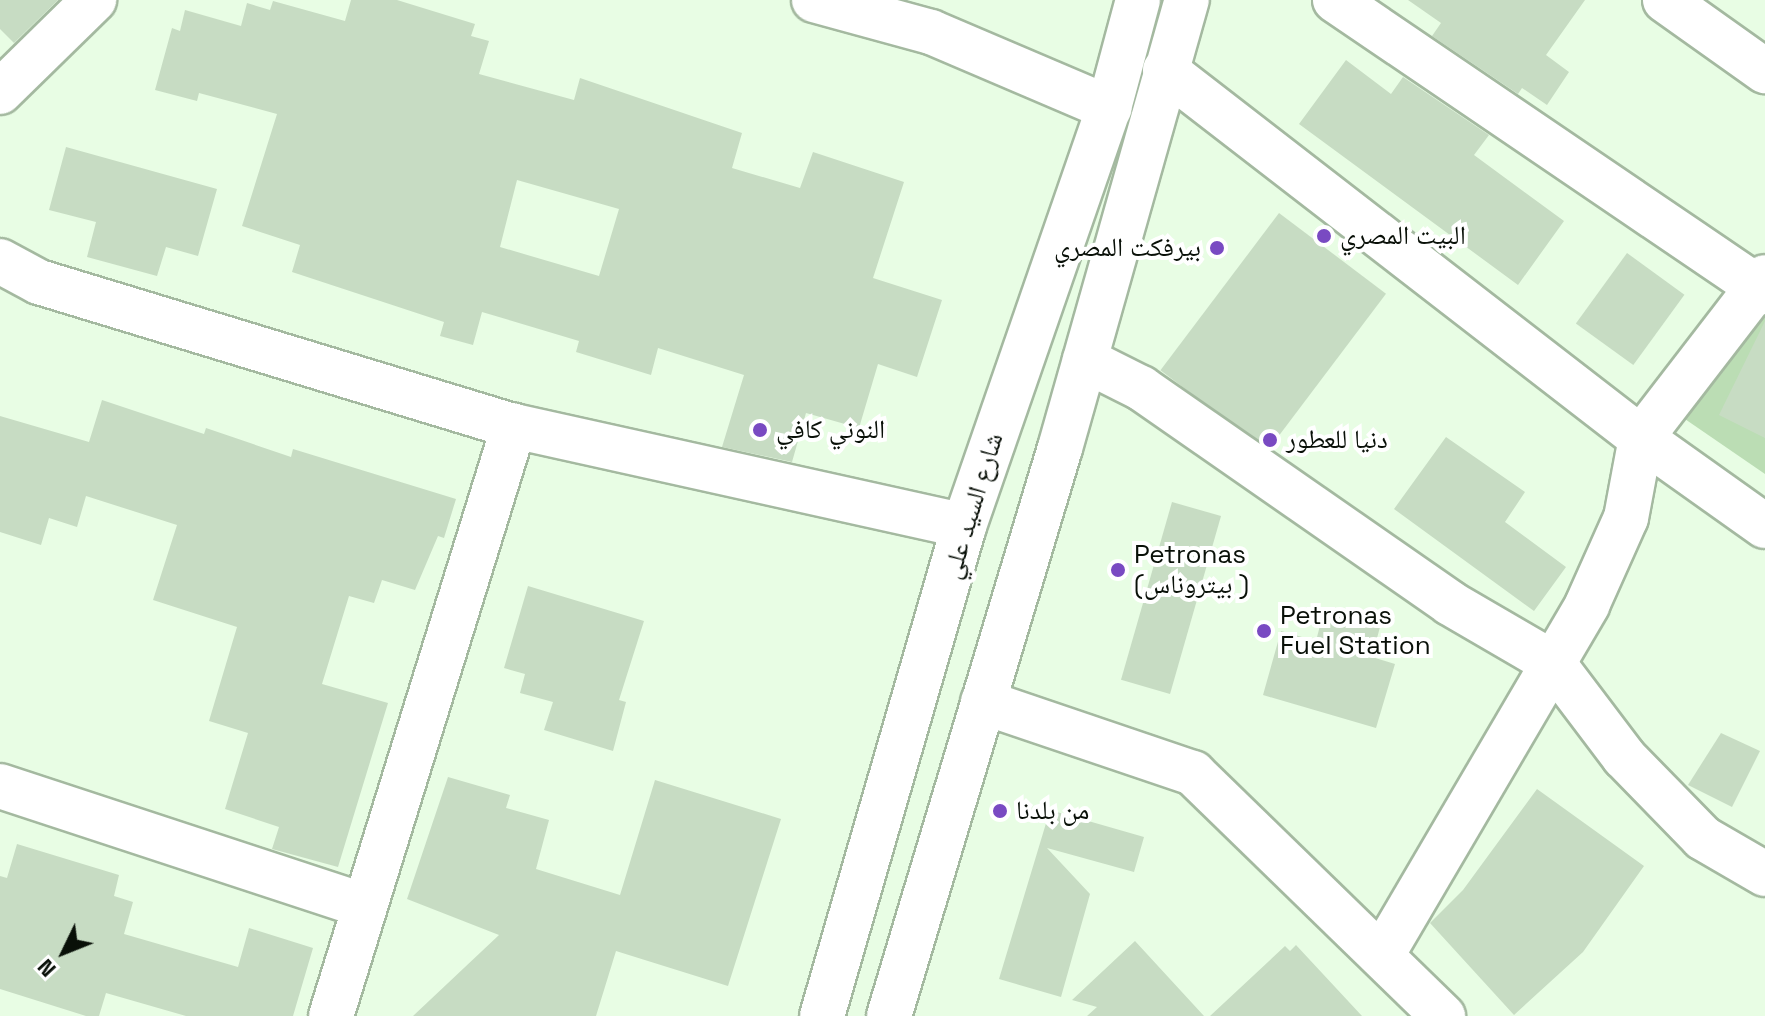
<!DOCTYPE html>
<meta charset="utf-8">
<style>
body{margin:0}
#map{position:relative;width:1765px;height:1016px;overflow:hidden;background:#e8fde4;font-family:"Space Grotesk","Noto Naskh Arabic",sans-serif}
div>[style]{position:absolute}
.green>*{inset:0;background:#bbddb4}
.building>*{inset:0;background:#c7dcc3;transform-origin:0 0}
.roads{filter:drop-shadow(2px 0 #a4b9a0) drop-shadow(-2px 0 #a4b9a0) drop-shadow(0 2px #a4b9a0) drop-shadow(0 -2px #a4b9a0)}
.minor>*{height:44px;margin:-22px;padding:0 22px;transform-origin:22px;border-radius:22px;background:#fff}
.secondary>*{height:44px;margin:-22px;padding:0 22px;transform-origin:22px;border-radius:22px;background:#fff}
.dots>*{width:22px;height:22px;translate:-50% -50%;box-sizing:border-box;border:4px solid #fff;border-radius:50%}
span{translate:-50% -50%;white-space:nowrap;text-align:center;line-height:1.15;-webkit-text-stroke:8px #fff;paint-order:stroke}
.poi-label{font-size:26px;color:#091008}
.left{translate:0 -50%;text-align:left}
.right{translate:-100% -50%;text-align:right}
.street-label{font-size:26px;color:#091008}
.north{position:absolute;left:24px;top:912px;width:80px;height:80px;-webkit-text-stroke:6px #fff;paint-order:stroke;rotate:227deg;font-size:22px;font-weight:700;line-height:32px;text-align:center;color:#091008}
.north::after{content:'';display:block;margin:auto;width:28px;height:36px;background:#091008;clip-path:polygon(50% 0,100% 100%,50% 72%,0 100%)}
</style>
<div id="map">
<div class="green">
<div style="clip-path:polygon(1756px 308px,1765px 314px,1765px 474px,1682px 417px)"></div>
</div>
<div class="building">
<div style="clip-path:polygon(0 0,58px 0,14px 43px,0 29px)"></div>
<div style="clip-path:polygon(evenodd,351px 0,397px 0,475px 24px,471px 36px,489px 41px,479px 74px,574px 100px,580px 78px,742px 133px,732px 168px,800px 188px,813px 152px,904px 182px,873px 278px,942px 300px,917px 377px,878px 364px,859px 428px,806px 413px,792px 462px,722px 447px,744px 375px,658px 348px,651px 375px,576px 352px,579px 341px,482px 312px,473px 345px,440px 336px,444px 322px,292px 272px,300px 245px,242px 226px,277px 114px,199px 93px,197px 101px,155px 90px,172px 28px,180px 31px,185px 10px,241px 26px,247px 3px,270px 10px,273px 1px,345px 21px,351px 0,517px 180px,619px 209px,599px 276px,500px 247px,517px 180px)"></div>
<div style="clip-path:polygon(1408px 0,1585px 0,1546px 55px,1569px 72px,1547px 105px,1522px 88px,1518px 94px,1432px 36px,1441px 23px)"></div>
<div style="clip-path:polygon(1346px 60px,1391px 94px,1403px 77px,1489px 135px,1474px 155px,1564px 221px,1518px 285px,1299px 124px)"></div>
<div style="clip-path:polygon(66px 147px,217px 189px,198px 256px,166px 247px,157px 276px,87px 257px,96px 222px,49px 210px)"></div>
<div style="left:1279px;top:213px;width:134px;height:197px;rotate:37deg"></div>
<div style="left:1627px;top:253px;width:71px;height:87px;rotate:36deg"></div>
<div style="clip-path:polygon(1765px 321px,1765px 438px,1719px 415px)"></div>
<div style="clip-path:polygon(102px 400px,204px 434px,206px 428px,291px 457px,293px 449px,456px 499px,444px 538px,438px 536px,415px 590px,382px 580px,374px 603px,349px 596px,322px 684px,388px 703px,338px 867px,272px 849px,279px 827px,225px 809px,248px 733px,209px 721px,237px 627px,153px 600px,177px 525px,86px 496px,77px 527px,49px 518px,41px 545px,0 532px,0 416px,89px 442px)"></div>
<div style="clip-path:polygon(1446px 437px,1525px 492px,1505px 522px,1566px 567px,1534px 611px,1394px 509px)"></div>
<div style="left:1172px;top:502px;width:51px;height:185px;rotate:16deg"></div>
<div style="clip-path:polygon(528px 586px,644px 621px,619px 700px,626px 702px,613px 751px,544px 730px,553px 702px,520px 693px,525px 674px,504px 668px)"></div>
<div style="clip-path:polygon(1324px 610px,1380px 627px,1372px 657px,1395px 664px,1376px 728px,1263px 695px,1281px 631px,1316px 641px)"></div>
<div style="clip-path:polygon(1721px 733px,1760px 751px,1732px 807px,1688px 785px)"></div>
<div style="clip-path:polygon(448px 777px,510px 795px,506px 808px,549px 820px,536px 869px,620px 895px,655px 780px,781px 819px,728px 986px,616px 951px,596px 1016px,413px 1016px,499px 935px,407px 899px)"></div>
<div style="clip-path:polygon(1537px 789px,1644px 866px,1583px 952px,1514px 1015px,1430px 923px,1463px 890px)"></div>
<div style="clip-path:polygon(1050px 810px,1144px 837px,1134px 872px,1047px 848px,1090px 894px,1061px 997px,999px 979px)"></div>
<div style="clip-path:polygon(17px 844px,119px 875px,114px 896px,133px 902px,124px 934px,238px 967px,249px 928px,313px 948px,293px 1016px,186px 1016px,106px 993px,99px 1016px,86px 1016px,0 989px,0 876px,7px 878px)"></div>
<div style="clip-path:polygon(1135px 941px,1204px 1016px,1087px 1016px,1097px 1007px,1072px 1000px)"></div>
<div style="clip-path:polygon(1296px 945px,1362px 1016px,1210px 1016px,1285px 946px,1290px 951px)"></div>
</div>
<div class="roads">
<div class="minor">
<div style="left:814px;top:0;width:121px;rotate:15.3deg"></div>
<div style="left:931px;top:32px;width:194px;rotate:23.1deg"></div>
<div style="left:1335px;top:0;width:520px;rotate:34.18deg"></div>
<div style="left:1665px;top:0;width:123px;rotate:35.4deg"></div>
<div style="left:1165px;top:70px;width:602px;rotate:37.71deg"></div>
<div style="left:1641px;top:438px;width:152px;rotate:35.4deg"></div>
<div style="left:0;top:92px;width:132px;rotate:-44.4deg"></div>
<div style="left:0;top:261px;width:44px;rotate:28.3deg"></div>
<div style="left:39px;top:282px;width:496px;rotate:16.9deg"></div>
<div style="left:514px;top:426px;width:461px;rotate:12.5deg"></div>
<div style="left:1085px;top:360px;width:63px;rotate:26.6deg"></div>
<div style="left:1141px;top:388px;width:376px;rotate:34.8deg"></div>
<div style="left:1450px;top:603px;width:119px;rotate:30.2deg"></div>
<div style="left:1553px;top:663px;width:118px;rotate:52.9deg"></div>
<div style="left:1624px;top:757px;width:113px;rotate:45.7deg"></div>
<div style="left:1703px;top:838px;width:72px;rotate:30.1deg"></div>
<div style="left:983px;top:702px;width:222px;rotate:18.7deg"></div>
<div style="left:1193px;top:773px;width:349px;rotate:44.2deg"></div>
<div style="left:0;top:786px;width:382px;rotate:18.2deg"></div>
<div style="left:1382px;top:955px;width:406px;rotate:-59.6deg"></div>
<div style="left:1587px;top:605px;width:95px;rotate:-65.9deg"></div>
<div style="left:1626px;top:518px;width:81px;rotate:-79.4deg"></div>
<div style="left:1641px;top:438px;width:203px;rotate:-52.4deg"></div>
<div style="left:331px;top:1016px;width:618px;rotate:-72.77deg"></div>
</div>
<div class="secondary">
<div style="left:822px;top:1016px;width:510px;rotate:-73.84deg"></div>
<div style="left:964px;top:526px;width:442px;rotate:-70.9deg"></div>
<div style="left:1109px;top:108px;width:112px;rotate:-75deg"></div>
<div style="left:889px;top:1016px;width:593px;rotate:-73.25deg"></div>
<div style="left:1060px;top:448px;width:466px;rotate:-74.2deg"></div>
</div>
</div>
<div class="dots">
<div style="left:1324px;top:236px;background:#794ac2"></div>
<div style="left:1217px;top:248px;background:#794ac2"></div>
<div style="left:760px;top:430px;background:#794ac2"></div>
<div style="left:1270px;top:440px;background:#794ac2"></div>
<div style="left:1118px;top:570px;background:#794ac2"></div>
<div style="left:1264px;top:631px;background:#794ac2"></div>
<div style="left:1000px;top:811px;background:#794ac2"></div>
</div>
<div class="poi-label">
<span class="left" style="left:1340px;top:236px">البيت المصري</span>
<span class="right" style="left:1201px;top:248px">بيرفكت المصري</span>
<span class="left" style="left:776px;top:430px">النوني كافي</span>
<span class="left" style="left:1286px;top:440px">دنيا للعطور</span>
<span class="left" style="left:1134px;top:570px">Petronas<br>(بيتروناس )</span>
<span class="left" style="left:1280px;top:631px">Petronas<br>Fuel Station</span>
<span class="left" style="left:1016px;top:811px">من بلدنا</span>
</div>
<div class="street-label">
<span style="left:973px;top:506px;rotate:-73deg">شارع السيد علي</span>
</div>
<div class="north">N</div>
</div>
